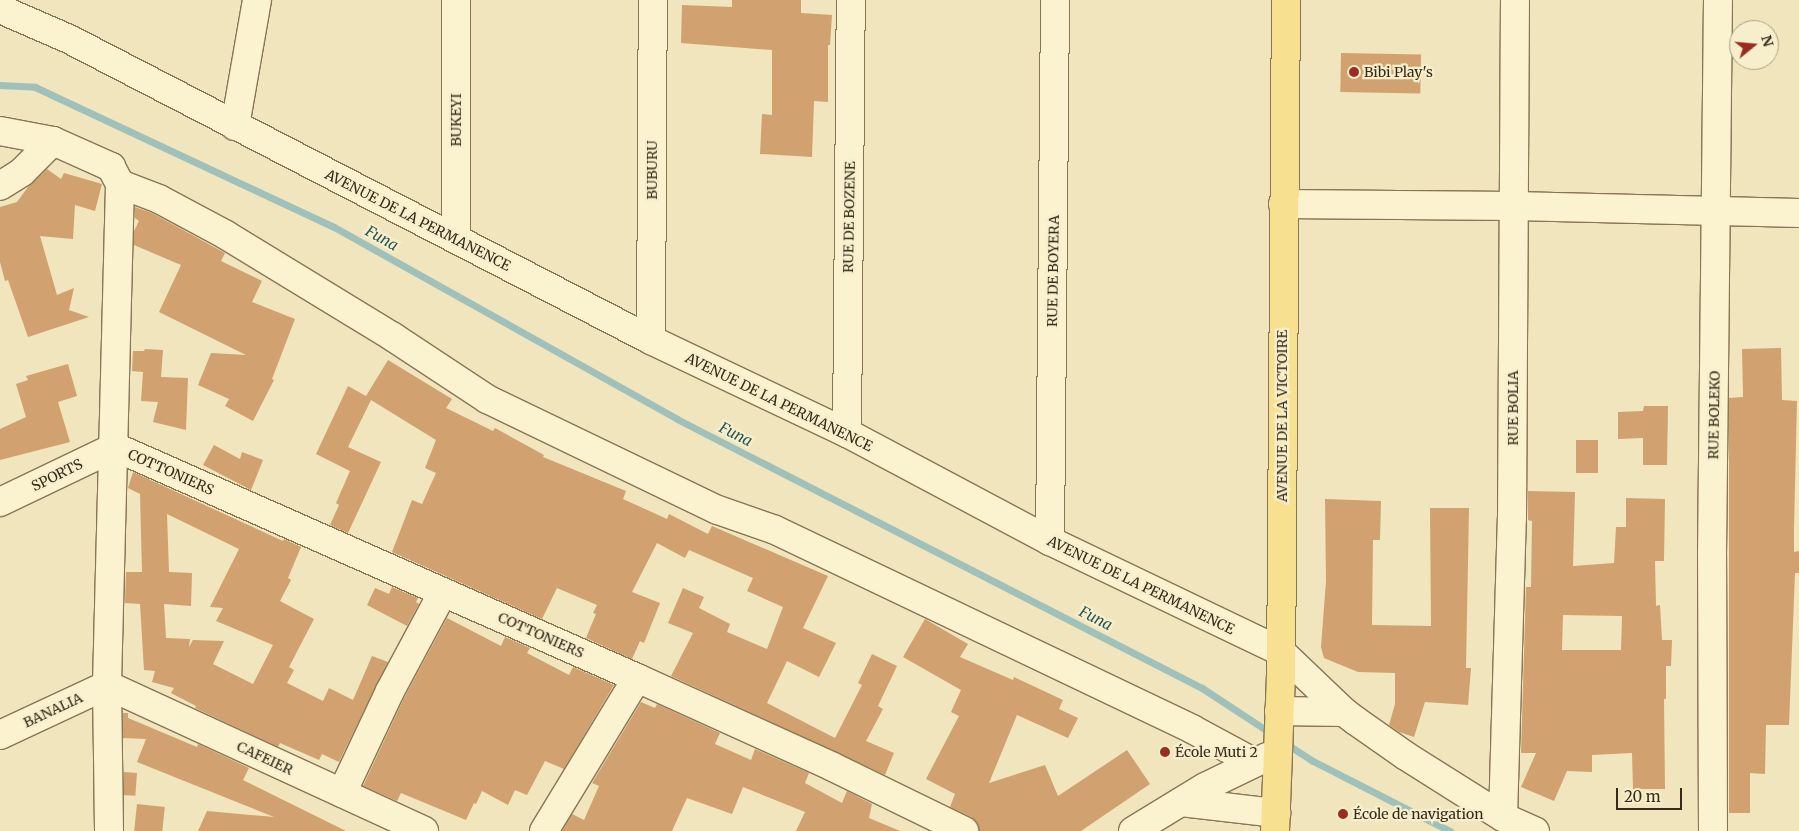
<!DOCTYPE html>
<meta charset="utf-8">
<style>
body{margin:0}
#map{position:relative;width:1799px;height:831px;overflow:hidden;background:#f0e5bc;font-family:Merriweather,serif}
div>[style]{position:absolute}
.stream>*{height:7px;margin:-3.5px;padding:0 3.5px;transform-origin:3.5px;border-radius:3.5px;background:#a0c1ba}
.building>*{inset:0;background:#d1a16f;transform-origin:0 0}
.roads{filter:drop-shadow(1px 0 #887554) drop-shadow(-1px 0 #887554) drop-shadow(0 1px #887554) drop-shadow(0 -1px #887554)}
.minor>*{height:28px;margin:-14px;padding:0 14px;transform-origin:14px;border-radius:14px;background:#fbf2cf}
.major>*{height:28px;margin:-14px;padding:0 14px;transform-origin:14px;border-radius:14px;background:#f7e190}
.dots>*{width:14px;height:14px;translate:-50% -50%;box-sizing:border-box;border:2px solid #f7efcb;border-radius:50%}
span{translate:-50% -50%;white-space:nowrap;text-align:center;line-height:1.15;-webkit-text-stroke:4.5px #f7efcb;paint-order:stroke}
.poi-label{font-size:14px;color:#362a1a}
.left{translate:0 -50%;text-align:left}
.street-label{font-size:14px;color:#362a1a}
.water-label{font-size:15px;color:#285657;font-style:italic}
.north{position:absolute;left:1729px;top:20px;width:50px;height:50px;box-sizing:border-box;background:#f7efcb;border:1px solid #aaa084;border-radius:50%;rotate:73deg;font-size:14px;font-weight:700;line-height:20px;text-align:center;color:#362a1a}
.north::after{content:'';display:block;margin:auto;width:18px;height:22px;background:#9a2c21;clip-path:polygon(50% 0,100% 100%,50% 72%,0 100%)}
.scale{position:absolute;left:1616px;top:788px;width:66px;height:22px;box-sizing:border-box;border:2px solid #362a1a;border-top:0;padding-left:6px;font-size:15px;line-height:18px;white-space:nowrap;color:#362a1a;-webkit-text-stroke:4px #f7efcb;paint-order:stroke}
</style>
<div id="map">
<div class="stream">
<div style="left:0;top:85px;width:35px;rotate:3deg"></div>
<div style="left:35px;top:87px;width:330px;rotate:25.1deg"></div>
<div style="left:334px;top:227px;width:393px;rotate:29.2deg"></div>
<div style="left:677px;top:419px;width:590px;rotate:27.13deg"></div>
<div style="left:1202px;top:688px;width:84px;rotate:33.3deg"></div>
<div style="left:1285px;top:743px;width:33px;rotate:33deg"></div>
<div style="left:1313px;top:761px;width:154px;rotate:27.1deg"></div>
</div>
<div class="building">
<div style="clip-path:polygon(732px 0,801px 0,801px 13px,832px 15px,830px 45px,828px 45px,828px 102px,814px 101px,812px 157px,760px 154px,762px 114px,772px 115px,772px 50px,681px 43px,682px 5px,732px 7px)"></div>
<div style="left:1341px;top:53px;width:80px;height:39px;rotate:1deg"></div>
<div style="clip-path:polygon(47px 169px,61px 179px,64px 173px,102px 184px,95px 211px,75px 205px,73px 239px,40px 236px,57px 295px,74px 288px,69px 310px,89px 317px,28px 337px,8px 280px,5px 281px,0 262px,0 207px,17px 202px,28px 187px)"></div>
<div style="clip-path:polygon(135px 207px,152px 213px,225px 253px,221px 261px,262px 281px,252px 302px,295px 319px,272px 379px,274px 380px,253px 421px,225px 406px,229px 399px,198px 385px,211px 353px,246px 355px,159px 312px,181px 265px,134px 245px,134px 231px,139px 221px,135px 218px)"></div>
<div style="clip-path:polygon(1781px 348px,1782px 400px,1797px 401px,1794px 529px,1794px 552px,1799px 551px,1799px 573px,1795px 573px,1789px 725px,1766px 725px,1765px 774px,1750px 773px,1750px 813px,1729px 813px,1729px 398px,1743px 397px,1742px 349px)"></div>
<div style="clip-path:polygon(145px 349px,163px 350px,161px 377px,188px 378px,186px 430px,153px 422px,158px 402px,141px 401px,143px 372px,132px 371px,133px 351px,144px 351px)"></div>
<div style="clip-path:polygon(388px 360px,452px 399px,446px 408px,493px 431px,495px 428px,544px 455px,543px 457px,626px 491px,623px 499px,667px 519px,669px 514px,708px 534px,712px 526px,828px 576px,803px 628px,836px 643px,819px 677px,787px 661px,767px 703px,835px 738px,862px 685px,858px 683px,872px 654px,897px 666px,878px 706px,883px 709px,866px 741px,894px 753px,885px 775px,671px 676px,693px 633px,668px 623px,683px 588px,704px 597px,699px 608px,730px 624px,727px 632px,767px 649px,783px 607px,747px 591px,753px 578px,689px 550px,685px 558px,657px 543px,632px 592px,660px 603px,644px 643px,640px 641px,632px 659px,586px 638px,596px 614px,593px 613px,597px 605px,557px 588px,542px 619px,392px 552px,412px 500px,422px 504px,436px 473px,425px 468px,436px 440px,371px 400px,348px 447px,381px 462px,348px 533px,330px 525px,339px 505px,336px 503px,350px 471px,316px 454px,348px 386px,366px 396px)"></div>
<div style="clip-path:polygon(68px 364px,77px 396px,58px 402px,70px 442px,0 460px,0 429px,26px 417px,16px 384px,28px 380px,26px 376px)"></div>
<div style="clip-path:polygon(1644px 406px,1668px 406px,1667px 465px,1643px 465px,1643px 438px,1618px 439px,1618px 412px,1643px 411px)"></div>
<div style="left:1576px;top:440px;width:22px;height:33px"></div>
<div style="clip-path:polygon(214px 445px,240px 459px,242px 452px,263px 460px,251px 490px,203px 465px)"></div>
<div style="clip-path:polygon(evenodd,133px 472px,283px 541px,284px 539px,301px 547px,288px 578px,291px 580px,280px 601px,314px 619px,289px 667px,294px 670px,287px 683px,323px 701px,329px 688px,353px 700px,372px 656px,388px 662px,339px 762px,322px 754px,319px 760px,280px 743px,278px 747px,195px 708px,196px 706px,171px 693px,174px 688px,152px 682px,155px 671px,144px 670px,140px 604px,125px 603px,126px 572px,142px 572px,140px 494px,128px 488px,133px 472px,167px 514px,239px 549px,210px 607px,223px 608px,216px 621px,273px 645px,253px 684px,213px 664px,224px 641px,193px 640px,189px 647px,190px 639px,166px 638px,164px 604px,191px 606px,192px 573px,169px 572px,167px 514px)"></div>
<div style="clip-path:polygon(evenodd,1528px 491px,1575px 492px,1573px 566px,1614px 563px,1616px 527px,1626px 527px,1626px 498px,1665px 499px,1664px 561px,1655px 561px,1656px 606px,1660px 605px,1662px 640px,1672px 640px,1671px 666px,1666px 666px,1666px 699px,1664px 699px,1665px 789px,1633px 789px,1632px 753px,1592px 755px,1592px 772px,1567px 771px,1554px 801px,1521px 787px,1536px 753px,1521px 753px,1526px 587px,1531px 587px,1532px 521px,1528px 520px,1528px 491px,1563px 615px,1622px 616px,1621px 650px,1562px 650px,1563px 615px)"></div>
<div style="clip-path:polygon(1325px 499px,1381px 501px,1380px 540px,1373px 540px,1372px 625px,1431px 626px,1430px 508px,1469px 508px,1466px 668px,1471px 668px,1468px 705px,1425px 702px,1414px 737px,1399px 732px,1389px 725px,1395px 704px,1395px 673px,1358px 672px,1324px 658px,1321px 647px,1326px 581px)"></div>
<div style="clip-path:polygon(392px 587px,418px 598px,416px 602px,419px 604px,407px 626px,367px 605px,375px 588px,389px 594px)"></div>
<div style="clip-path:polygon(447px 618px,501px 646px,505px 637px,530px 648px,527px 653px,569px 675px,573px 667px,614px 685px,564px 769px,545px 761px,527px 795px,515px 790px,508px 805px,482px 791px,476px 804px,474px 803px,466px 820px,401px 793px,397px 801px,363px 786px,404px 698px)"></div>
<div style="clip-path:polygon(925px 619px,968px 644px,960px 657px,1013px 680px,1014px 677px,1063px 700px,1059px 709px,1078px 718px,1068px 738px,1017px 715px,989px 783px,1045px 765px,1058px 796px,1127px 750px,1150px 784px,1081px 831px,979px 831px,977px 823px,971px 817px,950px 807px,955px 794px,926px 779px,959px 716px,951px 712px,961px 690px,903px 657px)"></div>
<div style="clip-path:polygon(641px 702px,655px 708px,657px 704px,720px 733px,715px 744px,751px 760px,755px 749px,809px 773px,805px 783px,842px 803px,847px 791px,872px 804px,869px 818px,900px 831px,796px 831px,805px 812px,743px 787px,732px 814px,687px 798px,672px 831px,562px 831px,572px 814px,584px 820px,599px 786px,592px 783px)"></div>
<div style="clip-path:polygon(123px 713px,128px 713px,128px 718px,197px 747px,198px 744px,249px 768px,243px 780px,346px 831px,198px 831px,207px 811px,274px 817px,137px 762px,146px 739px,123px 738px)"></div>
<div style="left:124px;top:772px;width:13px;height:23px;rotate:4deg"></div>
<div style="left:137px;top:804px;width:28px;height:27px;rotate:6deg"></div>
</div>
<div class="roads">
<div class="minor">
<div style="left:0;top:9px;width:75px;rotate:23.5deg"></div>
<div style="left:69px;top:39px;width:655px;rotate:27.35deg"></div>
<div style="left:651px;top:340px;width:217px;rotate:25.4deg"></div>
<div style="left:847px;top:433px;width:230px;rotate:28deg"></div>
<div style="left:1050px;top:541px;width:255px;rotate:25.6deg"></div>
<div style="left:1280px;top:651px;width:88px;rotate:43.6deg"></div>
<div style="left:1344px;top:712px;width:15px;rotate:37deg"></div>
<div style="left:1356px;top:721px;width:61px;rotate:35deg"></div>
<div style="left:1406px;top:756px;width:115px;rotate:32.2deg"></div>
<div style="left:1503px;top:817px;width:35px;rotate:24deg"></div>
<div style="left:235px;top:126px;width:128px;rotate:-80.1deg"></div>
<div style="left:0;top:131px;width:54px;rotate:10.7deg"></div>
<div style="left:53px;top:141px;width:64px;rotate:24.1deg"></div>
<div style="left:111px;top:167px;width:19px;rotate:62deg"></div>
<div style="left:120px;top:184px;width:501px;rotate:91.49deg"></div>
<div style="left:107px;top:685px;width:146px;rotate:89.2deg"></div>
<div style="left:120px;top:184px;width:42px;rotate:21deg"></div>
<div style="left:159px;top:199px;width:76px;rotate:28.2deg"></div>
<div style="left:226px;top:235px;width:196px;rotate:31.4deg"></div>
<div style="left:393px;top:337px;width:113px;rotate:33.4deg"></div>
<div style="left:487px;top:399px;width:256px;rotate:25.7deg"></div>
<div style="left:718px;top:510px;width:60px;rotate:19.3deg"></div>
<div style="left:775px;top:530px;width:462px;rotate:25.5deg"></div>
<div style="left:1192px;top:729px;width:69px;rotate:28.4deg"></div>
<div style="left:0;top:186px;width:26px;rotate:-32deg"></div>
<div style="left:22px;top:172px;width:44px;rotate:-45deg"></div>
<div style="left:1283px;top:204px;width:231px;rotate:0.5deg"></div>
<div style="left:1514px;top:206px;width:285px;rotate:1.4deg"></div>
<div style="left:456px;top:239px;width:239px;rotate:-90deg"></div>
<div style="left:651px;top:340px;width:340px;rotate:-89.7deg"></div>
<div style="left:847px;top:433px;width:433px;rotate:-89.5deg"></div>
<div style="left:0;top:502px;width:127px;rotate:-25.6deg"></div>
<div style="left:115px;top:447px;width:571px;rotate:23.87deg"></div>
<div style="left:637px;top:678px;width:215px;rotate:24.4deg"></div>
<div style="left:833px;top:767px;width:146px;rotate:26deg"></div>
<div style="left:1050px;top:541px;width:541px;rotate:-89.47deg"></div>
<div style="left:1279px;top:711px;width:65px;rotate:0.9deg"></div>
<div style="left:0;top:735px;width:118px;rotate:-25deg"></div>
<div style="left:107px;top:685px;width:349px;rotate:24.7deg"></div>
<div style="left:342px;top:793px;width:113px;rotate:-64.8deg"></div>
<div style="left:390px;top:691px;width:112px;rotate:-61.8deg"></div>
<div style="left:1181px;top:802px;width:96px;rotate:6.6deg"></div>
<div style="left:1503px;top:817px;width:299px;rotate:-88.3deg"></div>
<div style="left:1512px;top:518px;width:518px;rotate:-89.67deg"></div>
<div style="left:544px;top:831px;width:179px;rotate:-58.7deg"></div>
<div style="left:1133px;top:831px;width:84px;rotate:-31.4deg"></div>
<div style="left:1205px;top:787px;width:69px;rotate:-25.8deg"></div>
<div style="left:1713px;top:831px;width:277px;rotate:-90.2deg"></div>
<div style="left:1712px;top:554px;width:554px;rotate:-89.38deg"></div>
</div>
<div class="major">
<div style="left:1275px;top:831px;width:155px;rotate:-87.8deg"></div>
<div style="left:1281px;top:676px;width:676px;rotate:-89.58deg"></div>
</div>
</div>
<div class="dots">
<div style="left:1354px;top:72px;background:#9a2c21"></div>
<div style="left:1165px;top:752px;background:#9a2c21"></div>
<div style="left:1343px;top:814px;background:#9a2c21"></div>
</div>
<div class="poi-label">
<span class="left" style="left:1364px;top:72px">Bibi Play's</span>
<span class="left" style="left:1175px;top:752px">École Muti 2</span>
<span class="left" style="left:1353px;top:814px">École de navigation</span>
</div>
<div class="street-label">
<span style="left:456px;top:120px;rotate:-90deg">BUKEYI</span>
<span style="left:652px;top:170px;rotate:-90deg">BUBURU</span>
<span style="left:849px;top:217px;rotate:-89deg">RUE DE BOZENE</span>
<span style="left:418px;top:220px;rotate:27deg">AVENUE DE LA PERMANENCE</span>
<span style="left:1053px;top:271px;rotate:-89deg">RUE DE BOYERA</span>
<span style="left:779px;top:402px;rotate:26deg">AVENUE DE LA PERMANENCE</span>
<span style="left:1513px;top:408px;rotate:-90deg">RUE BOLIA</span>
<span style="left:1714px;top:415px;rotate:-89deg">RUE BOLEKO</span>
<span style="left:1282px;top:416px;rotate:-90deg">AVENUE DE LA VICTOIRE</span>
<span style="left:171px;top:472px;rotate:24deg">COTTONIERS</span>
<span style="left:57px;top:475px;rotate:-26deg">SPORTS</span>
<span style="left:1141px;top:585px;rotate:26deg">AVENUE DE LA PERMANENCE</span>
<span style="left:541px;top:635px;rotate:24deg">COTTONIERS</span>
<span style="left:53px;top:710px;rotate:-25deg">BANALIA</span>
<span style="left:265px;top:758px;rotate:25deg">CAFEIER</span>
</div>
<div class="water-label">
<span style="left:382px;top:238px;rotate:29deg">Funa</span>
<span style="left:736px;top:434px;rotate:27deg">Funa</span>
<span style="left:1096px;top:618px;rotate:27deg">Funa</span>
</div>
<div class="north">N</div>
<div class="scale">20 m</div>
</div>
